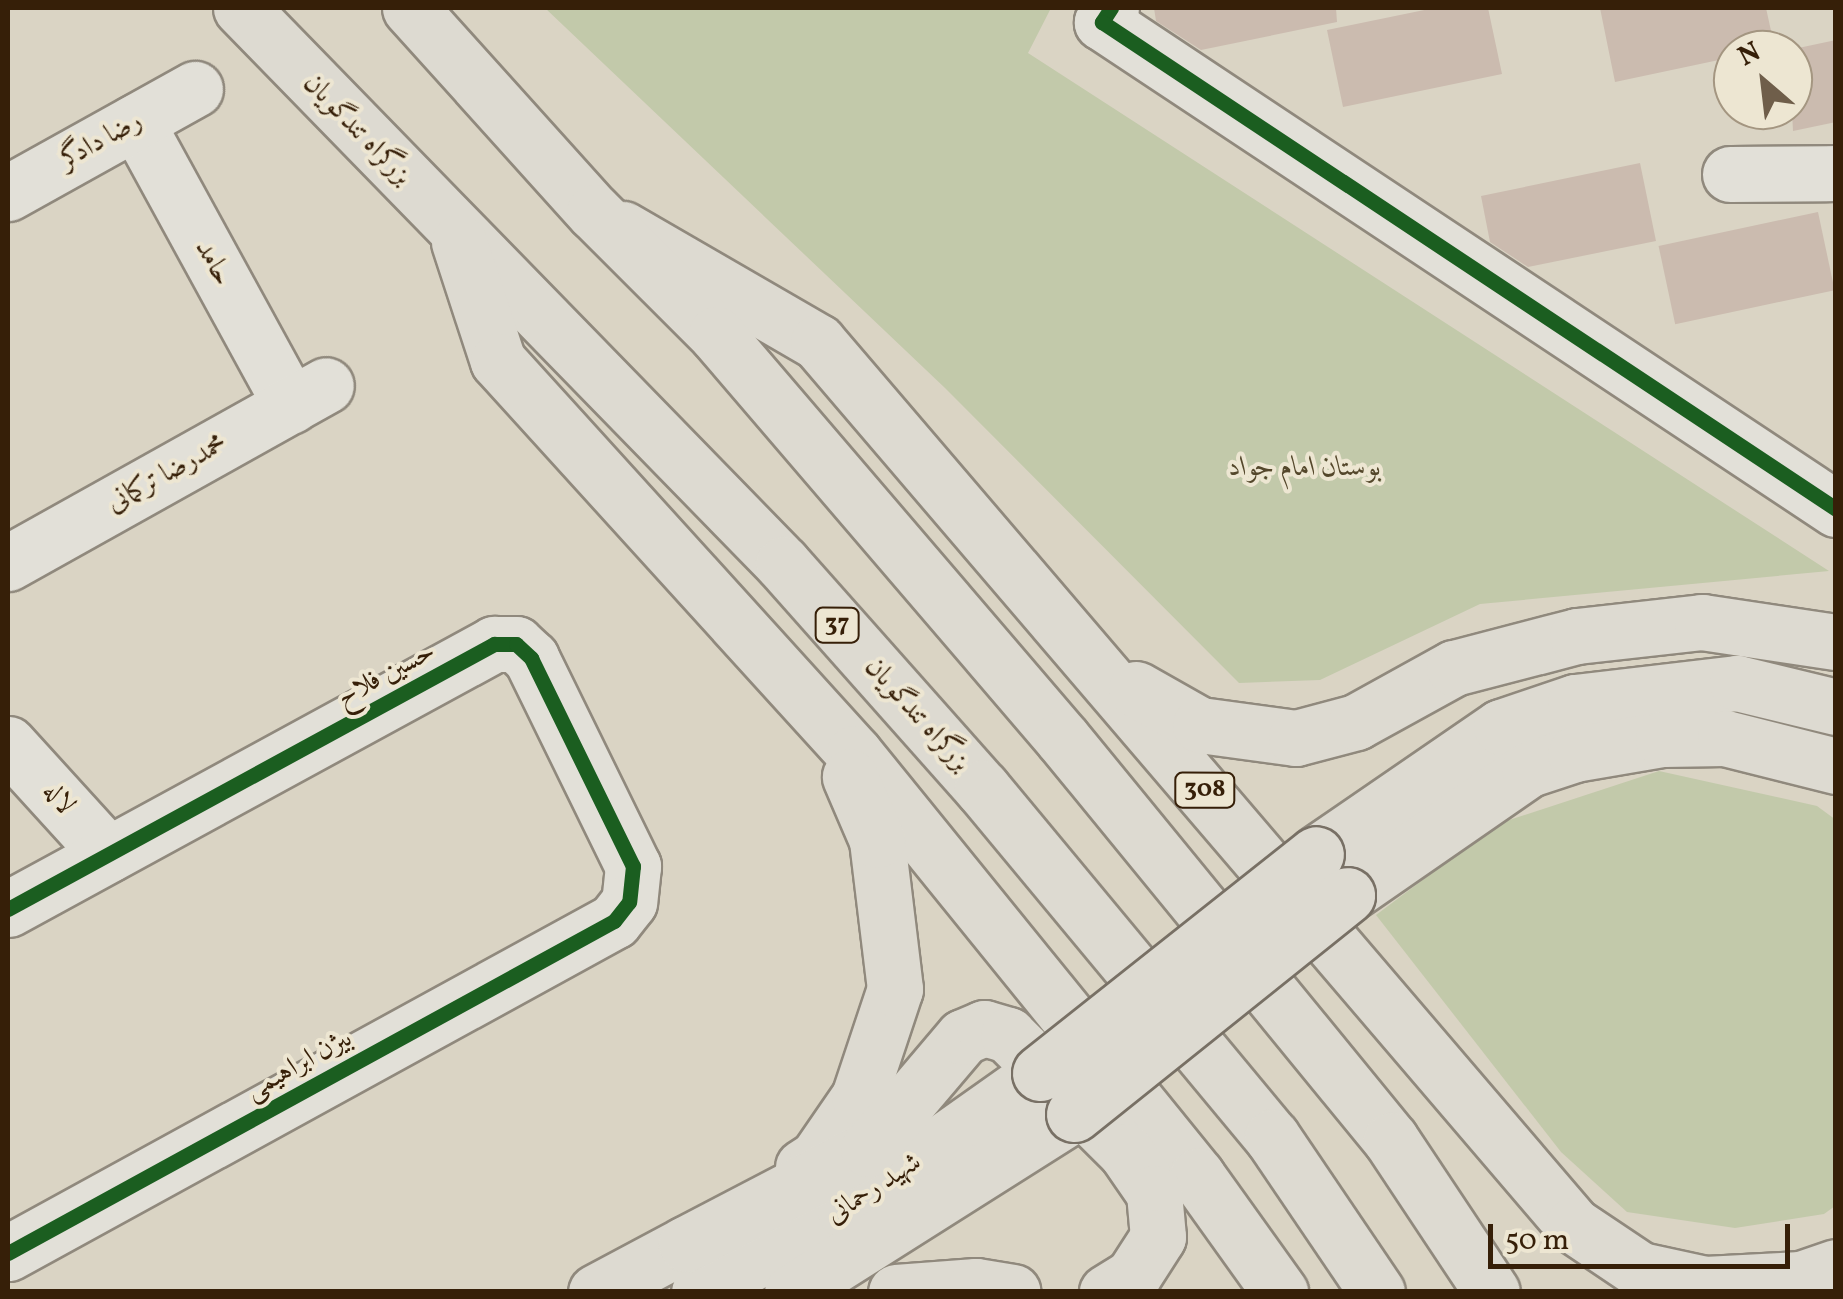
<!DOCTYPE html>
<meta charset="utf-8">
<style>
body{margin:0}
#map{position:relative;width:1843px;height:1299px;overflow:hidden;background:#dad4c4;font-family:Vollkorn,Amiri,serif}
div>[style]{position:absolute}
.green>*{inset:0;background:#c2c9aa}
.building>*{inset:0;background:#cbbbaf;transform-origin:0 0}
.roads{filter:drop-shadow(2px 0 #90897d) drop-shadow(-2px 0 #90897d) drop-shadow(0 2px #90897d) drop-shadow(0 -2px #90897d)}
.minor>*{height:55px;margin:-27.5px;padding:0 27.5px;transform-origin:27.5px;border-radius:27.5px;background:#e2e0d8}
.major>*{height:55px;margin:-27.5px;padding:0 27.5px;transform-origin:27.5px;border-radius:27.5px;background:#dddad1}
.highway>*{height:55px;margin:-27.5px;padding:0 27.5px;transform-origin:27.5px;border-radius:27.5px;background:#dddad1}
.bridges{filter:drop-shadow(2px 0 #787065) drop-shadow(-2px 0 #787065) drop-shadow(0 2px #787065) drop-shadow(0 -2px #787065)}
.major-bridge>*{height:55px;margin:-27.5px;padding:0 27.5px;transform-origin:27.5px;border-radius:27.5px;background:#dddad1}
.cycleway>*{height:15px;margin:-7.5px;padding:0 7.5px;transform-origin:7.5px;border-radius:7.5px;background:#1b5e20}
span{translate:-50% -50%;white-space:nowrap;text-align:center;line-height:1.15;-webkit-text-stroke:8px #ede6d2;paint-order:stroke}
.shield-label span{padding:2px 8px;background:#ede6d2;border:2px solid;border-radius:8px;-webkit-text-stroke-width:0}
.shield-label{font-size:25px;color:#361f08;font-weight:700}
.street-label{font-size:28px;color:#361f08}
.park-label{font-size:28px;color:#54472b;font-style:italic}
.frame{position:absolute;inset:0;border:10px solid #361f08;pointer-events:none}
.north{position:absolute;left:1713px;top:30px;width:100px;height:100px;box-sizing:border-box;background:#ede6d2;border:2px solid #a49681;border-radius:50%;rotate:332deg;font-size:28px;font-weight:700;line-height:40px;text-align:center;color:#361f08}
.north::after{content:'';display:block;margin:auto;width:35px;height:45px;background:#6f5e4a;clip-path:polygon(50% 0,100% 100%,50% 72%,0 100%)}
.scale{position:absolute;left:1488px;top:1224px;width:302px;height:45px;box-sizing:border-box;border:5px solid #361f08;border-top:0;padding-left:12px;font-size:30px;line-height:35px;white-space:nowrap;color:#361f08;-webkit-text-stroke:8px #ede6d2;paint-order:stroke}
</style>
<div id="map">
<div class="green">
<div style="clip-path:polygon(545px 8px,1051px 8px,1028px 53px,1829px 571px,1480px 604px,1320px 680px,1239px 683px,945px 388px)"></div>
<div style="clip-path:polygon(1659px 771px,1817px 806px,1836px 820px,1835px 1206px,1824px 1214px,1735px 1228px,1627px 1212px,1561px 1152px,1376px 915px,1497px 824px)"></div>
</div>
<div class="building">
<div style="clip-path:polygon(1154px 8px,1336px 8px,1337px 22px,1201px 50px,1156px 21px)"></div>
<div style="clip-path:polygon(1434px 8px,1488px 8px,1502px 74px,1343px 107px,1327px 30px)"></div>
<div style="clip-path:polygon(1600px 8px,1766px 8px,1775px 49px,1733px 50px,1733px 57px,1615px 82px)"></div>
<div style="clip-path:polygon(1836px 40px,1836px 122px,1793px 131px,1789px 50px)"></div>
<div style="clip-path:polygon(1640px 163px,1656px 241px,1528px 267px,1490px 242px,1481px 196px)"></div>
<div style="left:1818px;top:212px;width:80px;height:163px;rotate:78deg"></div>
</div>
<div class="roads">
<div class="minor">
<div style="left:1111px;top:8px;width:17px;rotate:123deg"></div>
<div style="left:1102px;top:22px;width:881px;rotate:33.56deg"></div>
<div style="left:136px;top:122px;width:323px;rotate:61.3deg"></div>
<div style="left:1730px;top:174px;width:106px;rotate:-0.5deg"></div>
<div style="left:8px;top:193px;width:214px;rotate:-29.1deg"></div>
<div style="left:8px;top:563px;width:364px;rotate:-29.2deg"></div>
<div style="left:8px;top:744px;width:149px;rotate:47.7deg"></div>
<div style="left:8px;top:909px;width:554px;rotate:-28.6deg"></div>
<div style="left:494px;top:644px;width:22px"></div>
<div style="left:516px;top:644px;width:21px;rotate:43deg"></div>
<div style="left:531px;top:658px;width:232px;rotate:63.9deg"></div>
<div style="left:633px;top:866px;width:36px;rotate:96deg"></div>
<div style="left:629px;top:902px;width:24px;rotate:128deg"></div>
<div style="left:614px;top:921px;width:691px;rotate:151.28deg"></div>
</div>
<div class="major">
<div style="left:623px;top:229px;width:225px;rotate:30.1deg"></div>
<div style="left:818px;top:342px;width:1162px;rotate:49.47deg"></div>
<div style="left:1573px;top:1225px;width:81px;rotate:33.9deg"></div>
<div style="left:1640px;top:1270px;width:66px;rotate:12.2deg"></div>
<div style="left:1705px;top:1284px;width:96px;rotate:-3deg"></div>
<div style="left:1801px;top:1279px;width:37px;rotate:-19deg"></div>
<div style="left:1136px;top:689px;width:73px;rotate:29.4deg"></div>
<div style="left:1200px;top:725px;width:97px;rotate:7.7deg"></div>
<div style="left:1296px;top:738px;width:62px;rotate:-14.9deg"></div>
<div style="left:1356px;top:722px;width:112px;rotate:-28.9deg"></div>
<div style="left:1454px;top:668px;width:127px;rotate:-14.6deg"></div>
<div style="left:1577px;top:636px;width:126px;rotate:-6.4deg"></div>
<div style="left:1702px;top:622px;width:135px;rotate:8.5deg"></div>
<div style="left:1316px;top:854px;width:224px;rotate:-34.5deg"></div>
<div style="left:1501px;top:727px;width:78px;rotate:-18.7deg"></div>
<div style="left:1575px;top:702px;width:163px;rotate:-6.7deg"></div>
<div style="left:1737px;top:683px;width:102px;rotate:13.6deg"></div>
<div style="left:1347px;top:895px;width:221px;rotate:-34.7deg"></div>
<div style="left:1529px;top:769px;width:48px;rotate:-18.1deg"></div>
<div style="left:1575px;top:754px;width:89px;rotate:-9.7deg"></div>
<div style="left:1663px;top:739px;width:62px;rotate:-0.9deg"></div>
<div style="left:1725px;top:738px;width:114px;rotate:14.2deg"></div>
<div style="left:596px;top:1292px;width:102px;rotate:-28.1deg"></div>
<div style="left:699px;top:1292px;width:167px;rotate:-29deg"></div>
<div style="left:845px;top:1211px;width:239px;rotate:-35.3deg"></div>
<div style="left:792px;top:1292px;width:333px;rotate:-32.3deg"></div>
</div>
<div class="highway">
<div style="left:241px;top:8px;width:776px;rotate:45.73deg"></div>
<div style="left:783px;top:564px;width:300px;rotate:48.4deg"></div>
<div style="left:982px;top:788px;width:454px;rotate:50.3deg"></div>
<div style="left:1272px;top:1137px;width:187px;rotate:55.9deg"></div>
<div style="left:410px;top:8px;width:275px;rotate:48deg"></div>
<div style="left:594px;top:212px;width:173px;rotate:45deg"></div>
<div style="left:716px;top:334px;width:532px;rotate:49.42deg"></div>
<div style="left:1062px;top:738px;width:519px;rotate:50.7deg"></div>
<div style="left:1391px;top:1140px;width:182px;rotate:56.4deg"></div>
<div style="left:459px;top:242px;width:125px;rotate:71.9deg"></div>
<div style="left:498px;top:361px;width:530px;rotate:47.76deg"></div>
<div style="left:854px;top:753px;width:545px;rotate:50.96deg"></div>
<div style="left:1197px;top:1176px;width:143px;rotate:54.4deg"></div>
<div style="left:803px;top:1167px;width:17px;rotate:-33deg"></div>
<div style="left:817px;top:1158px;width:74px;rotate:-55.5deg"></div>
<div style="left:859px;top:1097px;width:114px;rotate:-71.6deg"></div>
<div style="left:895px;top:989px;width:150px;rotate:-96.9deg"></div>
<div style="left:877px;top:840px;width:69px;rotate:-113.2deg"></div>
<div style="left:686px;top:1244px;width:205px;rotate:-27.6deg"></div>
<div style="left:868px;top:1149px;width:147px;rotate:-49.7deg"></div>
<div style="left:963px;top:1037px;width:23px;rotate:-23deg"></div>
<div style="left:984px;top:1028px;width:25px;rotate:16deg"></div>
<div style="left:1008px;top:1035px;width:165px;rotate:44.8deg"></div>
<div style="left:1125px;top:1151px;width:51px;rotate:55.4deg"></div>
<div style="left:1154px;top:1193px;width:44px;rotate:84.8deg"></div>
<div style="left:1158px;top:1237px;width:46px;rotate:122.7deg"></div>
<div style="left:1133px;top:1276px;width:31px;rotate:148deg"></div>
<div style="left:896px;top:1292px;width:80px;rotate:-4.3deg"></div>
<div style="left:976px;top:1286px;width:37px;rotate:9deg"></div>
</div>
</div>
<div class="bridges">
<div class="major-bridge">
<div style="left:1040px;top:1073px;width:352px;rotate:-38.4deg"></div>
<div style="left:1074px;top:1114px;width:350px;rotate:-38.7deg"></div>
</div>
</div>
<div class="cycleway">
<div style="left:1111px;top:8px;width:17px;rotate:123deg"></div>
<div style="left:1102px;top:22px;width:881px;rotate:33.56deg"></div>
<div style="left:8px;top:909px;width:554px;rotate:-28.6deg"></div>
<div style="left:494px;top:644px;width:22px"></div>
<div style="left:516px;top:644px;width:21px;rotate:43deg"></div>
<div style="left:531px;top:658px;width:232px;rotate:63.9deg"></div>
<div style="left:633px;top:866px;width:36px;rotate:96deg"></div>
<div style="left:629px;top:902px;width:24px;rotate:128deg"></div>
<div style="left:614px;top:921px;width:691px;rotate:151.28deg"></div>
</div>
<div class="shield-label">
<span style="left:837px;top:625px">37</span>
<span style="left:1205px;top:790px">308</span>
</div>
<div class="street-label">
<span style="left:357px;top:130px;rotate:46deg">بزرگراه تندگویان</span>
<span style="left:101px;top:141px;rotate:-29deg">رضا دادگر</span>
<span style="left:213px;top:263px;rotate:61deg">حامد</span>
<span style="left:167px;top:474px;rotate:-29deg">محمدرضا ترکمانی</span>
<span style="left:386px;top:675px;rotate:-28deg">حسین فلاح</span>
<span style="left:917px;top:715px;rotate:48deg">بزرگراه تندگویان</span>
<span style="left:58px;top:799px;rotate:48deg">لاله</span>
<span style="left:299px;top:1065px;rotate:-29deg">بیژن ابراهیمی</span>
<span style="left:874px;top:1189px;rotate:-33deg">شهید رحمانی</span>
</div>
<div class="park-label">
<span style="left:1305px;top:468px">بوستان امام جواد</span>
</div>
<div class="frame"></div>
<div class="north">N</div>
<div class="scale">50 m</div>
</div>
